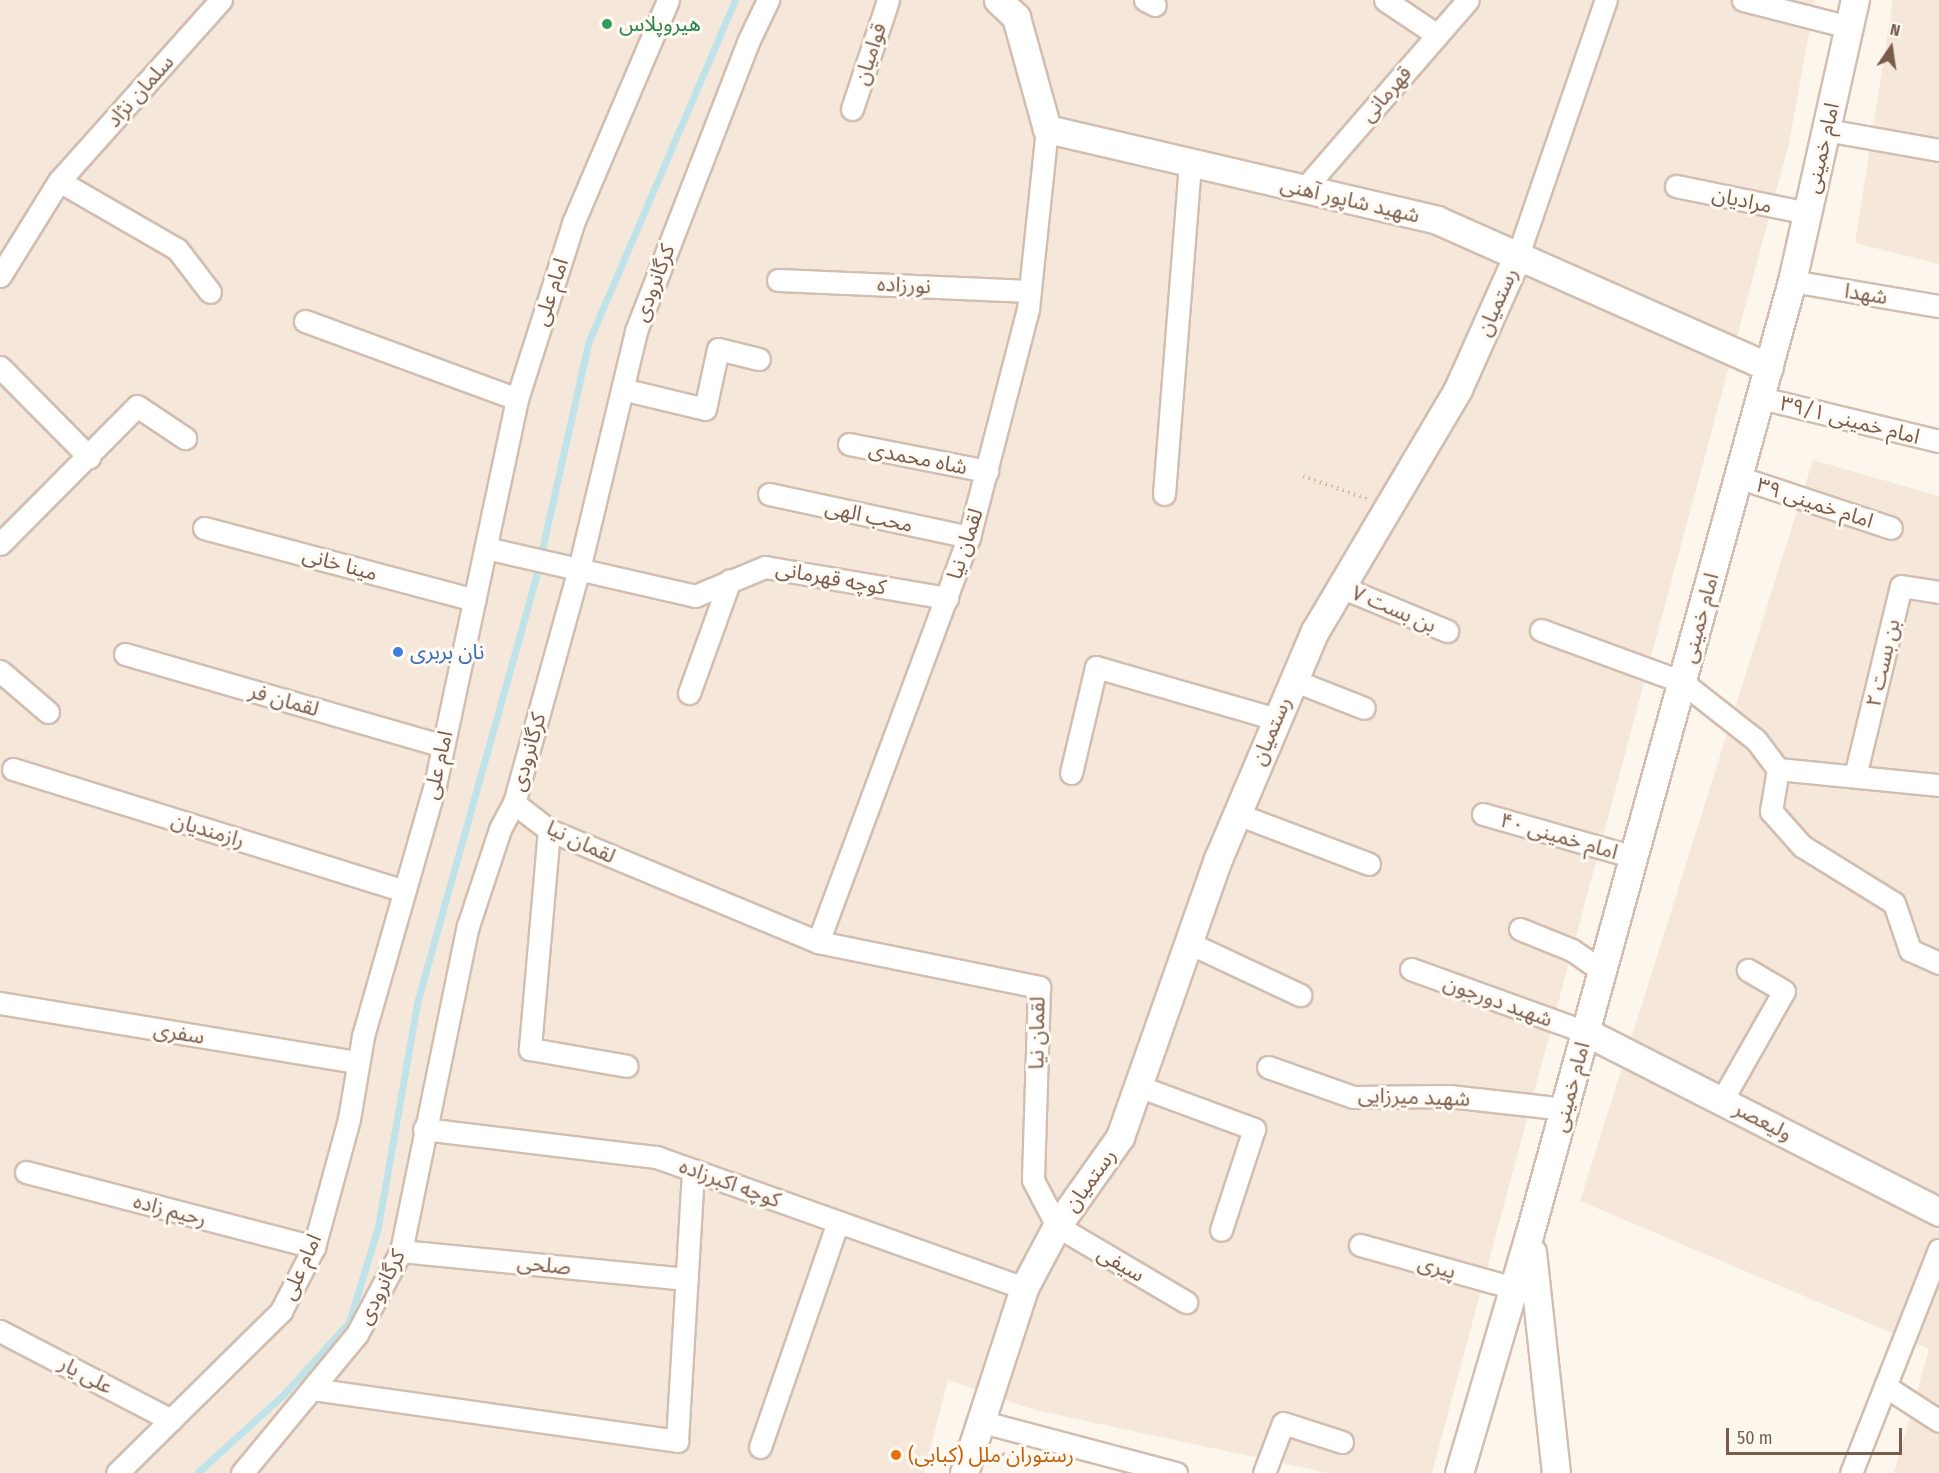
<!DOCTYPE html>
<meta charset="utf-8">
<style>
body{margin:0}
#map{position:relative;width:1939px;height:1473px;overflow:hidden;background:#fdf6ec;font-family:"Fira Sans Condensed","Noto Sans Arabic",sans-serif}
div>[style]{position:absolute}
.residential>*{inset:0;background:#f5e8da}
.stream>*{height:7px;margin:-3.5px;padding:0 3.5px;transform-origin:3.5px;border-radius:3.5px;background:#bfe3e8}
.path>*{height:4px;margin-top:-2px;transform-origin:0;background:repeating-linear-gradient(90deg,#d9b8a5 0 1.5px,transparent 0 6px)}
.roads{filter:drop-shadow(2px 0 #d1beb0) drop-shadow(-2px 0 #d1beb0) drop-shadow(0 2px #d1beb0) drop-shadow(0 -2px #d1beb0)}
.minor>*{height:21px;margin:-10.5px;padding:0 10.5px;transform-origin:10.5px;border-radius:10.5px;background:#fff}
.tertiary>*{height:27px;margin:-13.5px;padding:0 13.5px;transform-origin:13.5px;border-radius:13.5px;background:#fff}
.dots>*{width:16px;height:16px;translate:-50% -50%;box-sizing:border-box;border:3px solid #fffaf3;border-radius:50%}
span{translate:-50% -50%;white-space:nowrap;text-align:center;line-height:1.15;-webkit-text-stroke:6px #fffaf3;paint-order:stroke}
.leisure-label{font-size:21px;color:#27864d}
.left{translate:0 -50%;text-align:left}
.street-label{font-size:21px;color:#7a5c4d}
.shop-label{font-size:21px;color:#366cbe}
.food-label{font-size:21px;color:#c56008}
.north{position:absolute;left:1861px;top:18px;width:60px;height:60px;-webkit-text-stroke:4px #fffaf3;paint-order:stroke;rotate:13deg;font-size:16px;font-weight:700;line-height:24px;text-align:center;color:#7a5c4d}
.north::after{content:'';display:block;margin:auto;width:21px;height:27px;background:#7a5c4d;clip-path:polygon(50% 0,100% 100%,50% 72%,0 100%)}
.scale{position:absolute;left:1726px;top:1428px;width:176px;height:27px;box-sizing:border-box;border:3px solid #7a5c4d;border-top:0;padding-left:8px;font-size:18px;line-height:21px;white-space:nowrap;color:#7a5c4d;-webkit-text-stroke:4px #fffaf3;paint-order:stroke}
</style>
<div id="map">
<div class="residential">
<div style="clip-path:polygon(0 0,1815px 0,1789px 143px,1432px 1473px,1328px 1473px,1035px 1410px,948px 1380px,924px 1473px,0 1473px)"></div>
<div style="clip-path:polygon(1893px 0,1939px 0,1939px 264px,1855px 243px)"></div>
<div style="clip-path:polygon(1813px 460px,1939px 496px,1939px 1473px,1894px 1473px,1929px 1349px,1580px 1201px)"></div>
</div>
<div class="stream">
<div style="left:197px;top:1473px;width:118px;rotate:-42.2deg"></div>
<div style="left:284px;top:1394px;width:97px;rotate:-47.9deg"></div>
<div style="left:349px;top:1322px;width:99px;rotate:-73deg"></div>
<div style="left:378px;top:1227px;width:227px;rotate:-80.1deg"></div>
<div style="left:417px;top:1003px;width:438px;rotate:-74.4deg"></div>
<div style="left:535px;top:581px;width:244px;rotate:-77.4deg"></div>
<div style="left:588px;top:343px;width:373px;rotate:-66.8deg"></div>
</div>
<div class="path">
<div style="left:1303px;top:476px;width:68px;rotate:19.8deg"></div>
<div style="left:996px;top:1458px;width:8px;rotate:-30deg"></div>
<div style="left:1003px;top:1454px;width:14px;rotate:8deg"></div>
</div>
<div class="roads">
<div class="minor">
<div style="left:1145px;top:0;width:11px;rotate:27deg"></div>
<div style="left:1385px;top:0;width:63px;rotate:33.9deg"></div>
<div style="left:1743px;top:0;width:109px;rotate:14.3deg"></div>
<div style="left:852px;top:109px;width:115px;rotate:-71.7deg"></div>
<div style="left:1826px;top:130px;width:115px;rotate:10deg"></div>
<div style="left:59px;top:181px;width:136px;rotate:30deg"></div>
<div style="left:177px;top:249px;width:54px;rotate:52.5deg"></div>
<div style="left:1676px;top:186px;width:135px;rotate:11.6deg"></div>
<div style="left:1304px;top:189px;width:250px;rotate:-49.1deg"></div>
<div style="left:1518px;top:255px;width:270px;rotate:-71deg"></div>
<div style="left:0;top:276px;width:112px;rotate:-58.2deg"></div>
<div style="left:59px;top:181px;width:243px;rotate:-48.2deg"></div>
<div style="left:778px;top:280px;width:252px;rotate:2.5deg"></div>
<div style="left:1792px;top:281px;width:149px;rotate:9.7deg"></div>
<div style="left:305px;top:321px;width:226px;rotate:20.2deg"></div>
<div style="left:0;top:367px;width:127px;rotate:45.3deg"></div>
<div style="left:622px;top:389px;width:85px;rotate:13.5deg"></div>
<div style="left:705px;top:409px;width:61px;rotate:-77.8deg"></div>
<div style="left:718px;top:349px;width:42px;rotate:13.7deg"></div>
<div style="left:1761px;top:398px;width:183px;rotate:13.6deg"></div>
<div style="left:849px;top:444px;width:141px;rotate:11.1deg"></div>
<div style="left:1738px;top:477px;width:161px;rotate:18.4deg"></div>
<div style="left:769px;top:494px;width:205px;rotate:12.1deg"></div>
<div style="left:1164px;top:494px;width:333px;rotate:-85.5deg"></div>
<div style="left:204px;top:528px;width:280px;rotate:14.9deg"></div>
<div style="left:0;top:544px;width:194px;rotate:-45.2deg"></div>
<div style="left:137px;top:406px;width:58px;rotate:33.7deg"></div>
<div style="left:486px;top:548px;width:214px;rotate:12.9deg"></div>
<div style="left:695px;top:596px;width:76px;rotate:-22.5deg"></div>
<div style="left:765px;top:567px;width:185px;rotate:9.7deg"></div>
<div style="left:1341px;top:587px;width:115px;rotate:22.5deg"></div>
<div style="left:1541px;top:630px;width:150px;rotate:20.2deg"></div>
<div style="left:1682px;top:682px;width:94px;rotate:38.1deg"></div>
<div style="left:1756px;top:740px;width:36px;rotate:53deg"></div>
<div style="left:1778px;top:769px;width:43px;rotate:99.5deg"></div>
<div style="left:1771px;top:811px;width:47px;rotate:48.5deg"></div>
<div style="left:1802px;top:846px;width:108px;rotate:31.8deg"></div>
<div style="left:1894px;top:903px;width:50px;rotate:71.2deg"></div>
<div style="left:1910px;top:950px;width:32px;rotate:24deg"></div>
<div style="left:125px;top:654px;width:331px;rotate:16.1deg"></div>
<div style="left:0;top:671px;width:63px;rotate:40.5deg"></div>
<div style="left:1293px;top:680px;width:76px;rotate:21.5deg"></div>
<div style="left:689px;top:693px;width:120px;rotate:-70.1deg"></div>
<div style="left:13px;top:769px;width:410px;rotate:17.3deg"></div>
<div style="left:1778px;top:769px;width:162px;rotate:5.7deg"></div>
<div style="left:1071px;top:773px;width:109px;rotate:-76.7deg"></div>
<div style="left:1096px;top:667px;width:187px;rotate:16.1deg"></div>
<div style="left:1855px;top:776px;width:195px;rotate:-76.4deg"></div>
<div style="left:1901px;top:586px;width:38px;rotate:9deg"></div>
<div style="left:514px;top:803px;width:44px;rotate:37.6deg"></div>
<div style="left:549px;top:830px;width:291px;rotate:22.6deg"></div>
<div style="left:818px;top:942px;width:226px;rotate:11.5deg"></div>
<div style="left:1039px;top:987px;width:193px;rotate:91.8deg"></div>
<div style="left:1033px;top:1180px;width:52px;rotate:62.4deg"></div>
<div style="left:1057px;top:1226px;width:150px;rotate:30.5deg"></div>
<div style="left:1237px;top:814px;width:141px;rotate:20.7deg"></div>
<div style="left:1483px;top:814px;width:157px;rotate:15.9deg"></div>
<div style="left:549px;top:830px;width:220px;rotate:95deg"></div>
<div style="left:530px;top:1049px;width:98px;rotate:9.9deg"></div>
<div style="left:1520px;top:929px;width:56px;rotate:22deg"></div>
<div style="left:1572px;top:950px;width:37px;rotate:35deg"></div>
<div style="left:818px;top:942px;width:432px;rotate:-69.6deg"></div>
<div style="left:969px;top:537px;width:236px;rotate:-75.5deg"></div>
<div style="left:1028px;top:309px;width:181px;rotate:-84deg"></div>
<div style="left:1189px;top:943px;width:123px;rotate:25.1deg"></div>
<div style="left:1411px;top:969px;width:186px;rotate:19.8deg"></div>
<div style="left:0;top:1003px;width:362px;rotate:9.4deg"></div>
<div style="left:1268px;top:1067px;width:90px;rotate:19.4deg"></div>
<div style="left:1353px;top:1097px;width:96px;rotate:-0.6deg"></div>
<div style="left:1449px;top:1096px;width:117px;rotate:6.4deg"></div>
<div style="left:1138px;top:1086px;width:124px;rotate:20.3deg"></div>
<div style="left:1254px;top:1129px;width:106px;rotate:108.1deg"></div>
<div style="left:1722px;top:1100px;width:125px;rotate:-60.4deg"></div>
<div style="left:1784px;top:991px;width:42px;rotate:-149.7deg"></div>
<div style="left:424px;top:1129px;width:234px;rotate:6.9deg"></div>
<div style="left:656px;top:1157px;width:391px;rotate:19.6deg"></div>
<div style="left:26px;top:1172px;width:298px;rotate:14.6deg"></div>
<div style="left:1360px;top:1245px;width:160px;rotate:15.6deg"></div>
<div style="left:401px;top:1251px;width:287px;rotate:5.6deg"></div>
<div style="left:0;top:1331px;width:193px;rotate:27.5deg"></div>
<div style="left:1885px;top:1386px;width:64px;rotate:32.9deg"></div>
<div style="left:313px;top:1389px;width:368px;rotate:8.1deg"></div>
<div style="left:677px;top:1441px;width:271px;rotate:-86.6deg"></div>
<div style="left:979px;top:1421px;width:204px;rotate:14.8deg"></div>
<div style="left:760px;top:1447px;width:238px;rotate:-70.9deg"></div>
<div style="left:117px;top:1473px;width:231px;rotate:-44.6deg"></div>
<div style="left:281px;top:1311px;width:72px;rotate:-62.7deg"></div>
<div style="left:314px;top:1247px;width:133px;rotate:-74.7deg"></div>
<div style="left:349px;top:1119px;width:84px;rotate:-80.4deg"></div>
<div style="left:363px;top:1036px;width:261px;rotate:-74deg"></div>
<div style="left:435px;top:785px;width:395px;rotate:-78deg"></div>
<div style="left:517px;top:399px;width:185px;rotate:-72.3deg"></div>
<div style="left:573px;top:223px;width:242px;rotate:-66.9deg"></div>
<div style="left:242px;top:1473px;width:180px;rotate:-50.4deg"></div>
<div style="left:357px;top:1334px;width:94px;rotate:-62.1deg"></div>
<div style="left:401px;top:1251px;width:332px;rotate:-78.4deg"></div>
<div style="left:468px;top:926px;width:102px;rotate:-71.7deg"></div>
<div style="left:500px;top:829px;width:30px;rotate:-62deg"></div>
<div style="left:514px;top:803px;width:243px;rotate:-74.5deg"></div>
<div style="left:579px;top:569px;width:245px;rotate:-76.5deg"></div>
<div style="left:636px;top:331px;width:310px;rotate:-68.8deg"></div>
<div style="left:748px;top:42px;width:47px;rotate:-64.5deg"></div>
<div style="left:1264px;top:1473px;width:53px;rotate:-69.2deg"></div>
<div style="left:1283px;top:1423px;width:62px;rotate:17.9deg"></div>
<div style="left:1851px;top:1473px;width:240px;rotate:-68.5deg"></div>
</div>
<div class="tertiary">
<div style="left:998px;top:0;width:25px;rotate:43deg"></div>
<div style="left:1016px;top:17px;width:116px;rotate:74.5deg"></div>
<div style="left:1047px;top:129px;width:400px;rotate:13.1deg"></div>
<div style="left:1437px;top:220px;width:363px;rotate:23.9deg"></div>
<div style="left:1586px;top:1032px;width:396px;rotate:27deg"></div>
<div style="left:1532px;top:1252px;width:222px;rotate:83.8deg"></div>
<div style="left:964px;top:1473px;width:194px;rotate:-72deg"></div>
<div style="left:1024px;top:1288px;width:70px;rotate:-62deg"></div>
<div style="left:1057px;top:1226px;width:109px;rotate:-54.7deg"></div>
<div style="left:1120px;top:1137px;width:295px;rotate:-70.6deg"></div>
<div style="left:1218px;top:859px;width:248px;rotate:-67deg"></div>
<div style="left:1315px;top:631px;width:281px;rotate:-59.4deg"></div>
<div style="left:1458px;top:389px;width:147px;rotate:-65.9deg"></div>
<div style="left:1459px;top:1473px;width:251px;rotate:-73.6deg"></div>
<div style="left:1530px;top:1232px;width:986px;rotate:-74.6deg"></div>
<div style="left:1792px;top:281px;width:288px;rotate:-77.4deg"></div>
</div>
</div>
<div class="dots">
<div style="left:607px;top:24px;background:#2e9e5b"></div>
<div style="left:398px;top:652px;background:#3f7fe0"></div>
<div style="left:896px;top:1455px;background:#e8710a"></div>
</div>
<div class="leisure-label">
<span class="left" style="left:619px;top:24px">هیروپلاس</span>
</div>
<div class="street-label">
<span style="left:870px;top:54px;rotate:-72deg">قوامیان</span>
<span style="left:140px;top:91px;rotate:-48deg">سلمان نژاد</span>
<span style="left:1386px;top:94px;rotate:-49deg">قهرمانی</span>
<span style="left:1822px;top:148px;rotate:-77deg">امام خمینی</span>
<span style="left:1350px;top:200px;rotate:13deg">شهید شاپور آهنی</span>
<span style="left:1742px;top:200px;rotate:12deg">مرادیان</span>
<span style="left:654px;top:283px;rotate:-69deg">کرگانرودی</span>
<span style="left:904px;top:285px;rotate:3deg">نورزاده</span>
<span style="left:551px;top:292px;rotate:-72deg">امام علی</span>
<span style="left:1866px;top:294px;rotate:9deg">شهدا</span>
<span style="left:1497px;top:302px;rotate:-66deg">رستمیان</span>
<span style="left:1850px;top:420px;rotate:14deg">امام خمینی ۳۹/۱</span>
<span style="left:918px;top:458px;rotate:11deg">شاه محمدی</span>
<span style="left:1815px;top:503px;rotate:18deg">امام خمینی ۳۹</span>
<span style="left:869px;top:516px;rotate:12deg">محب الهی</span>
<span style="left:965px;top:544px;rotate:-72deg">لقمان نیا</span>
<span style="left:340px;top:564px;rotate:15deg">مینا خانی</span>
<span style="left:831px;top:578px;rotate:10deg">کوچه قهرمانی</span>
<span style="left:1394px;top:609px;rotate:23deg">بن بست ۷</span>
<span style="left:1700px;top:618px;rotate:-75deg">امام خمینی</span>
<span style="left:1883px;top:663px;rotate:-77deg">بن بست ۲</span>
<span style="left:284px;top:700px;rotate:16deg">لقمان فر</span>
<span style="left:1271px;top:731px;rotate:-67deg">رستمیان</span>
<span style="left:528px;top:752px;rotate:-74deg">کرگانرودی</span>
<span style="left:438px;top:765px;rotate:-77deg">امام علی</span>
<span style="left:208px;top:830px;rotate:17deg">رازمندیان</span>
<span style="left:1559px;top:836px;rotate:16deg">امام خمینی ۴۰</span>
<span style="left:581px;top:842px;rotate:25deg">لقمان نیا</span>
<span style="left:1498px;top:1001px;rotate:20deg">شهید دورجون</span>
<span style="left:179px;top:1033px;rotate:9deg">سفری</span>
<span style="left:1037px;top:1033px;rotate:-89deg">لقمان نیا</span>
<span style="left:1571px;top:1087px;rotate:-75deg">امام خمینی</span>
<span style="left:1414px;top:1097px;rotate:2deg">شهید میرزایی</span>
<span style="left:1763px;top:1121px;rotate:27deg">ولیعصر</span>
<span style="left:1090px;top:1180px;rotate:-54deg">رستمیان</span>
<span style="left:730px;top:1183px;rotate:20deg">کوچه اکبرزاده</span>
<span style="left:170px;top:1210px;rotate:15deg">رحیم زاده</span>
<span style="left:1121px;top:1264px;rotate:30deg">سیفی</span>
<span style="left:544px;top:1265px;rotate:6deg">صلحی</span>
<span style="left:301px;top:1267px;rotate:-66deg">امام علی</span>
<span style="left:1437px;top:1267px;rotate:16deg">پیری</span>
<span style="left:381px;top:1287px;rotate:-63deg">کرگانرودی</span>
<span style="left:86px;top:1375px;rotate:28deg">علی یار</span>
</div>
<div class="shop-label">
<span class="left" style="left:410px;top:652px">نان بربری</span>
</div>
<div class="food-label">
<span class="left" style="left:908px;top:1455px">رستوران ملل (کبابی)</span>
</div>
<div class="north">N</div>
<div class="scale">50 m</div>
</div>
